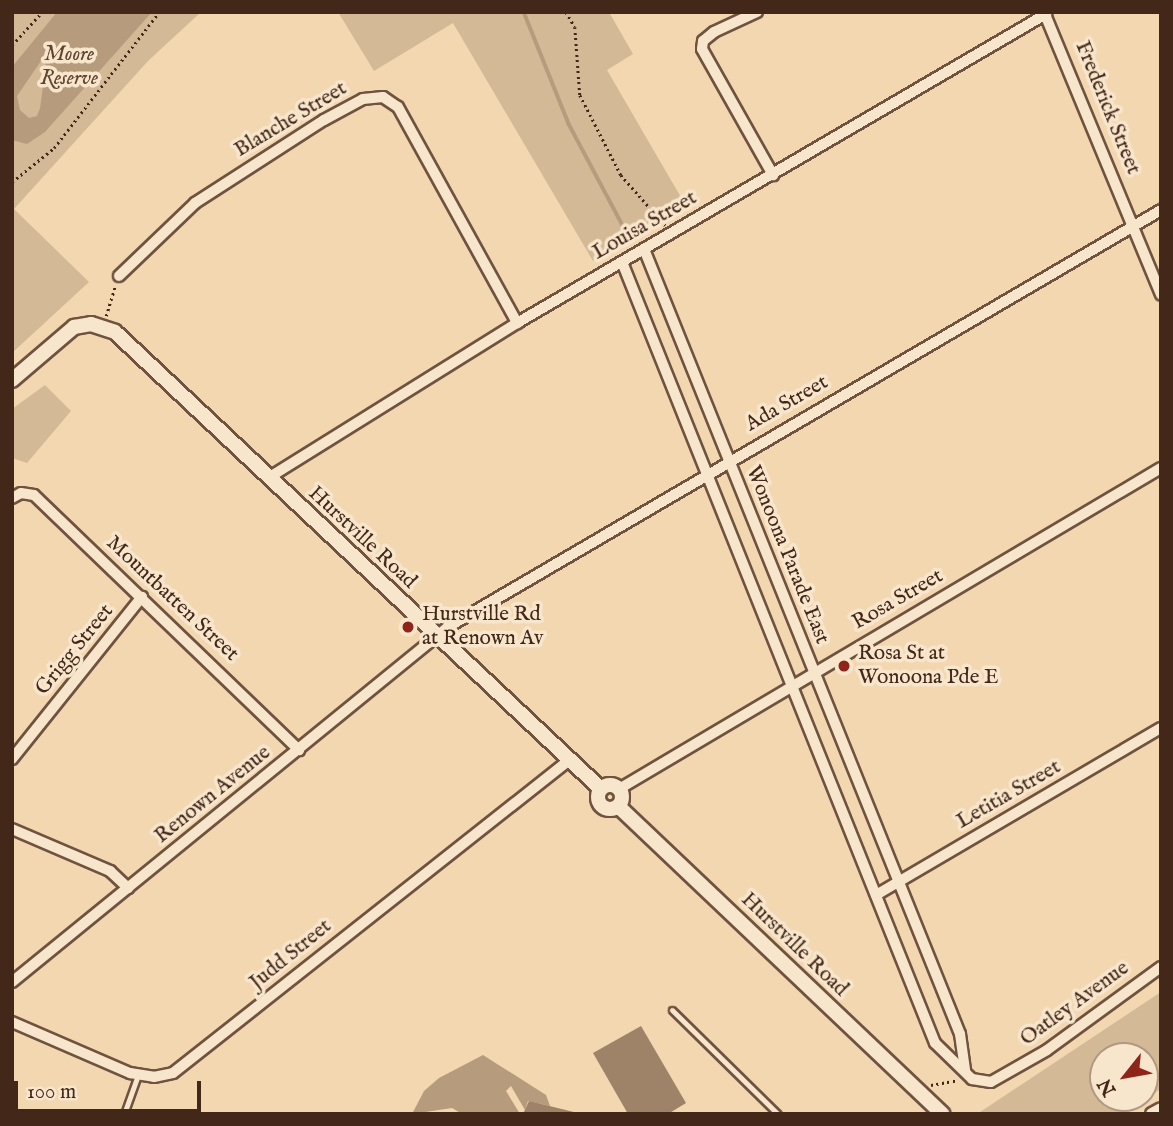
<!DOCTYPE html>
<style>
body{margin:0}
#map{position:relative;width:1173px;height:1126px;overflow:hidden;background:#f2d7b1;font-family:"IM FELL English",serif}
div>[style]{position:absolute}
.green>*{inset:0;background:#d4b997}
.water>*{inset:0;background:#b69b7d}
.stream>*{height:3.5px;margin:-1.75px;padding:0 1.75px;transform-origin:1.75px;border-radius:1.75px;background:#b69b7d}
.building>*{inset:0;background:#9e8368}
.path>*{height:2.5px;margin-top:-1.25px;transform-origin:0;background:repeating-linear-gradient(90deg,#432719 0 2px,transparent 0 5.5px)}
.roads{filter:drop-shadow(2px 0 #6f533f) drop-shadow(-2px 0 #6f533f) drop-shadow(0 2px #6f533f) drop-shadow(0 -2px #6f533f)}
.service>*{height:5px;margin:-2.5px;padding:0 2.5px;transform-origin:2.5px;border-radius:2.5px;background:#f7e5cc}
.minor>*{height:10px;margin:-5px;padding:0 5px;transform-origin:5px;border-radius:5px;background:#f7e5cc}
.tertiary>*{height:12px;margin:-6px;padding:0 6px;transform-origin:6px;border-radius:6px;background:#f7e5cc}
.secondary>*{height:14px;margin:-7px;padding:0 7px;transform-origin:7px;border-radius:7px;background:#f7e5cc}
.secondary>.ring{margin:-7px;padding:0;box-sizing:content-box;background:none;border:14px solid #f7e5cc;border-radius:50%}
.dots>*{width:19px;height:19px;translate:-50% -50%;box-sizing:border-box;border:4px solid #f7e5cc;border-radius:50%}
span{translate:-50% -50%;white-space:nowrap;text-align:center;line-height:1.15;-webkit-text-stroke:7px #f7e5cc;paint-order:stroke}
.park-label{font-size:21px;color:#604432;font-style:italic}
.street-label{font-size:21px;color:#432719}
.poi-label{font-size:21px;color:#432719}
.left{translate:0 -50%;text-align:left}
.frame{position:absolute;inset:0;border:14px solid #432719;pointer-events:none}
.north{position:absolute;left:1089px;top:1042px;width:70px;height:70px;box-sizing:border-box;background:#f7e5cc;border:2px solid #af9984;border-radius:50%;rotate:239deg;font-size:19px;font-weight:700;line-height:28px;text-align:center;color:#432719}
.north::after{content:'';display:block;margin:auto;width:24px;height:32px;background:#8f2418;clip-path:polygon(50% 0,100% 100%,50% 72%,0 100%)}
.scale{position:absolute;left:14px;top:1081px;width:187px;height:32px;box-sizing:border-box;border:4px solid #432719;border-top:0;padding-left:9px;font-size:21px;line-height:24px;white-space:nowrap;color:#432719;-webkit-text-stroke:5px #f7e5cc;paint-order:stroke}
</style>
<div id="map">
<div class="green">
<div style="clip-path:polygon(12px 12px,201px 12px,148px 61px,14px 209px,89px 282px,12px 353px)"></div>
<div style="clip-path:polygon(338px 12px,609px 12px,633px 54px,607px 70px,686px 206px,593px 261px,453px 23px,374px 71px)"></div>
<div style="clip-path:polygon(45px 385px,71px 411px,27px 463px,12px 458px,12px 409px)"></div>
<div style="clip-path:polygon(evenodd,1161px 992px,1161px 1089px,1118px 1114px,977px 1114px,1161px 992px,1103px 1056px,1145px 1056px,1145px 1098px,1103px 1098px,1103px 1056px)"></div>
</div>
<div class="water">
<div style="clip-path:polygon(evenodd,57px 12px,152px 12px,45px 132px,27px 144px,12px 140px,12px 67px,57px 12px,41px 61px,46px 65px,40px 108px,37px 116px,29px 118px,20px 110px,17px 96px,41px 61px)"></div>
<div style="clip-path:polygon(483px 1055px,546px 1095px,550px 1106px,528px 1101px,525px 1110px,511px 1086px,506px 1091px,520px 1114px,462px 1114px,452px 1108px,412px 1114px,424px 1091px,439px 1078px)"></div>
</div>
<div class="stream">
<div style="left:524px;top:12px;width:121px;rotate:68.1deg"></div>
<div style="left:569px;top:124px;width:128px;rotate:62deg"></div>
</div>
<div class="building">
<div style="clip-path:polygon(641px 1026px,686px 1103px,668px 1114px,628px 1114px,593px 1053px)"></div>
<div style="clip-path:polygon(529px 1101px,578px 1113px,577px 1114px,523px 1114px)"></div>
</div>
<div class="path">
<div style="left:566px;top:12px;width:17px;rotate:59deg"></div>
<div style="left:575px;top:27px;width:68px;rotate:85.8deg"></div>
<div style="left:580px;top:95px;width:90px;rotate:62.9deg"></div>
<div style="left:621px;top:175px;width:67px;rotate:48.7deg"></div>
<div style="left:12px;top:45px;width:45px;rotate:-47.7deg"></div>
<div style="left:12px;top:182px;width:54px;rotate:-39deg"></div>
<div style="left:54px;top:148px;width:172px;rotate:-52.3deg"></div>
<div style="left:106px;top:316px;width:31px;rotate:-73deg"></div>
<div style="left:931px;top:1085px;width:27px;rotate:-10deg"></div>
</div>
<div class="roads">
<div class="service">
<div style="left:672px;top:1010px;width:148px;rotate:44.5deg"></div>
<div style="left:124px;top:1114px;width:41px;rotate:-70.3deg"></div>
</div>
<div class="minor">
<div style="left:757px;top:12px;width:47px;rotate:155.1deg"></div>
<div style="left:714px;top:32px;width:14px;rotate:141deg"></div>
<div style="left:703px;top:41px;width:8px;rotate:97deg"></div>
<div style="left:702px;top:49px;width:145px;rotate:60.6deg"></div>
<div style="left:1044px;top:12px;width:306px;rotate:67.5deg"></div>
<div style="left:644px;top:249px;width:846px;rotate:68.07deg"></div>
<div style="left:960px;top:1034px;width:37px;rotate:82deg"></div>
<div style="left:622px;top:262px;width:841px;rotate:68.16deg"></div>
<div style="left:935px;top:1043px;width:52px;rotate:44.2deg"></div>
<div style="left:972px;top:1079px;width:19px;rotate:9deg"></div>
<div style="left:991px;top:1082px;width:64px;rotate:-29.7deg"></div>
<div style="left:1047px;top:1050px;width:141px;rotate:-36.1deg"></div>
<div style="left:119px;top:276px;width:105px;rotate:-43.8deg"></div>
<div style="left:195px;top:203px;width:153px;rotate:-32.8deg"></div>
<div style="left:324px;top:120px;width:44px;rotate:-28.3deg"></div>
<div style="left:363px;top:99px;width:20px;rotate:-6deg"></div>
<div style="left:383px;top:97px;width:18px;rotate:34deg"></div>
<div style="left:398px;top:107px;width:247px;rotate:61.1deg"></div>
<div style="left:268px;top:478px;width:293px;rotate:-31.9deg"></div>
<div style="left:517px;top:323px;width:613px;rotate:-30.29deg"></div>
<div style="left:12px;top:498px;width:10px;rotate:-29deg"></div>
<div style="left:21px;top:493px;width:13px;rotate:9deg"></div>
<div style="left:34px;top:495px;width:368px;rotate:43.9deg"></div>
<div style="left:12px;top:759px;width:208px;rotate:-51.3deg"></div>
<div style="left:619px;top:789px;width:630px;rotate:-30.64deg"></div>
<div style="left:12px;top:829px;width:107px;rotate:23.2deg"></div>
<div style="left:110px;top:871px;width:25px;rotate:43deg"></div>
<div style="left:876px;top:895px;width:330px;rotate:-30.4deg"></div>
<div style="left:12px;top:982px;width:562px;rotate:-39.15deg"></div>
<div style="left:448px;top:627px;width:826px;rotate:-30.32deg"></div>
<div style="left:12px;top:1022px;width:129px;rotate:23.4deg"></div>
<div style="left:130px;top:1073px;width:24px;rotate:9deg"></div>
<div style="left:154px;top:1077px;width:19px;rotate:-12deg"></div>
<div style="left:173px;top:1073px;width:503px;rotate:-38.3deg"></div>
</div>
<div class="tertiary">
<div style="left:1152px;top:1114px;width:10px;rotate:-29deg"></div>
</div>
<div class="secondary">
<div style="left:12px;top:380px;width:82px;rotate:-40.5deg"></div>
<div style="left:74px;top:327px;width:17px;rotate:-10deg"></div>
<div style="left:91px;top:324px;width:25px;rotate:18deg"></div>
<div style="left:115px;top:332px;width:667px;rotate:43.24deg"></div>
<div class="ring" style="left:598px;top:785px;width:10px;height:10px"></div>
<div style="left:619px;top:807px;width:446px;rotate:43.5deg"></div>
</div>
</div>
<div class="dots">
<div style="left:408px;top:627px;background:#8f2418"></div>
<div style="left:844px;top:666px;background:#8f2418"></div>
</div>
<div class="park-label">
<span style="left:69px;top:67px">Moore<br>Reserve</span>
</div>
<div class="street-label">
<span style="left:1107px;top:108px;rotate:68deg">Frederick Street</span>
<span style="left:291px;top:120px;rotate:-31deg">Blanche Street</span>
<span style="left:645px;top:226px;rotate:-30deg">Louisa Street</span>
<span style="left:787px;top:404px;rotate:-30deg">Ada Street</span>
<span style="left:362px;top:538px;rotate:43deg">Hurstville Road</span>
<span style="left:787px;top:555px;rotate:68deg">Wonoona Parade East</span>
<span style="left:172px;top:599px;rotate:43deg">Mountbatten Street</span>
<span style="left:898px;top:600px;rotate:-30deg">Rosa Street</span>
<span style="left:75px;top:650px;rotate:-51deg">Grigg Street</span>
<span style="left:213px;top:795px;rotate:-39deg">Renown Avenue</span>
<span style="left:1009px;top:795px;rotate:-30deg">Letitia Street</span>
<span style="left:794px;top:945px;rotate:44deg">Hurstville Road</span>
<span style="left:291px;top:955px;rotate:-39deg">Judd Street</span>
<span style="left:1075px;top:1004px;rotate:-36deg">Oatley Avenue</span>
</div>
<div class="poi-label">
<span class="left" style="left:422px;top:627px">Hurstville Rd<br>at Renown Av</span>
<span class="left" style="left:858px;top:666px">Rosa St at<br>Wonoona Pde E</span>
</div>
<div class="frame"></div>
<div class="north">N</div>
<div class="scale">100 m</div>
</div>
